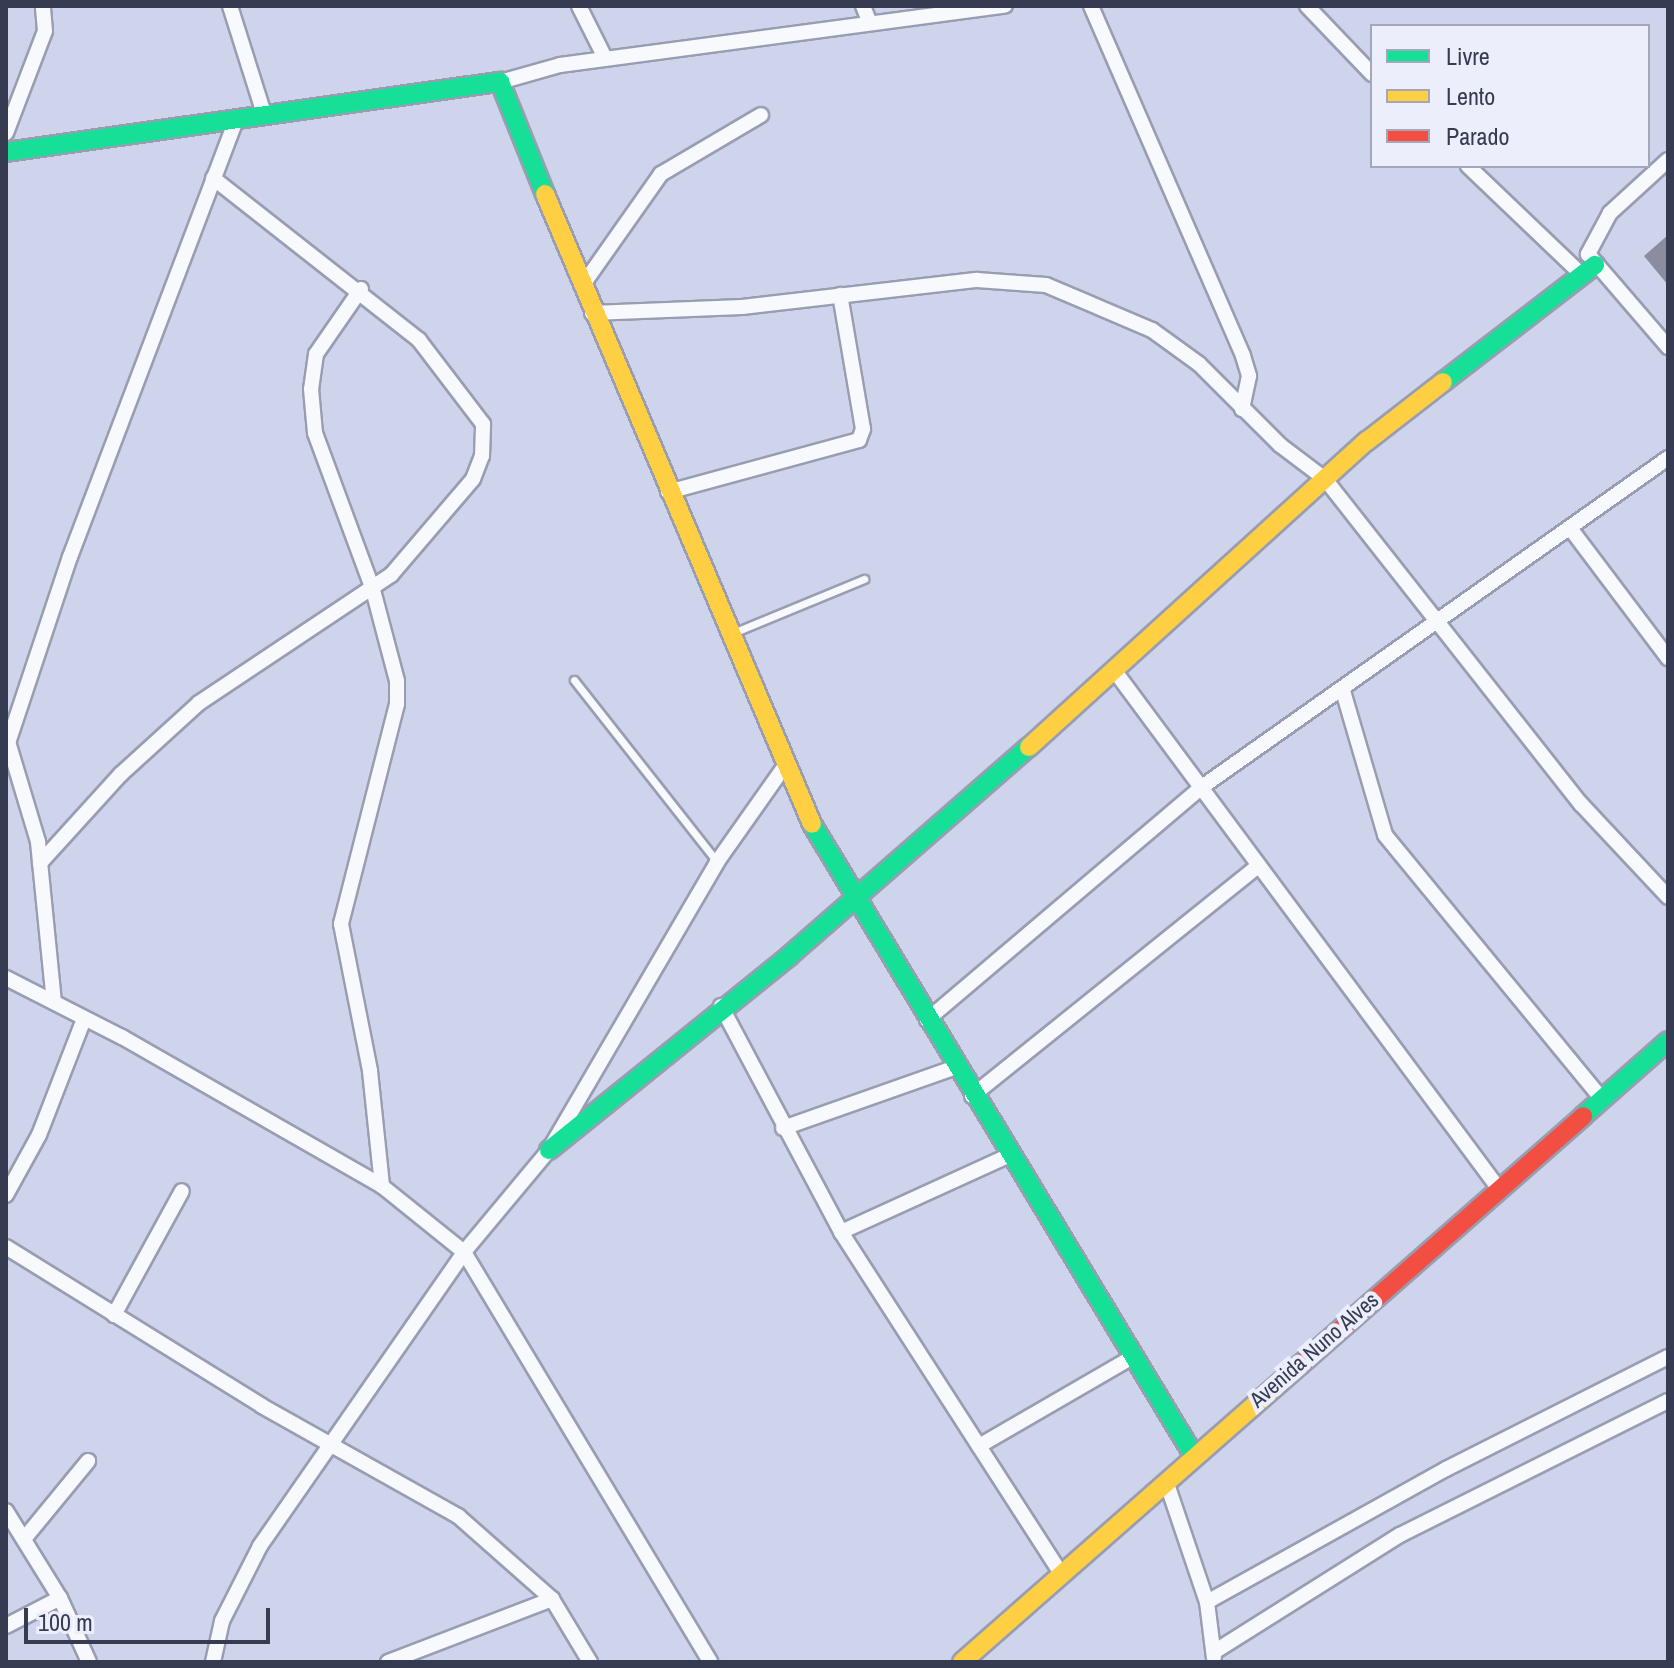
<!DOCTYPE html>
<style>
body{margin:0}
#map{position:relative;width:1674px;height:1668px;overflow:hidden;background:#ced4ec;font-family:"Archivo Narrow",sans-serif}
div>[style]{position:absolute}
.building>*{inset:0;background:#8b8ca0}
.roads{filter:drop-shadow(2px 0 #999db2) drop-shadow(-2px 0 #999db2) drop-shadow(0 2px #999db2) drop-shadow(0 -2px #999db2)}
.lane>*{height:7px;margin:-3.5px;padding:0 3.5px;transform-origin:3.5px;border-radius:3.5px;background:#f8f9fc}
.street>*{height:14px;margin:-7px;padding:0 7px;transform-origin:7px;border-radius:7px;background:#f8f9fc}
.fast>*{height:18px;margin:-9px;padding:0 9px;transform-origin:9px;border-radius:9px;background:#16e098}
.slow>*{height:18px;margin:-9px;padding:0 9px;transform-origin:9px;border-radius:9px;background:#ffcf43}
.jam>*{height:18px;margin:-9px;padding:0 9px;transform-origin:9px;border-radius:9px;background:#f24e42}
span{translate:-50% -50%;white-space:nowrap;text-align:center;line-height:1.15;-webkit-text-stroke:8px #eceffb;paint-order:stroke}
.street-label{font-size:22px;color:#353b51}
.frame{position:absolute;inset:0;border:8px solid #353b51;pointer-events:none}
.legend{position:absolute;left:1370px;top:24px;width:280px;height:144px;box-sizing:border-box;background:#eceffb;border:2px solid #a3a7b7;margin:0;padding:10px 14px;list-style:none;font-size:24px;color:#353b51}
.legend li{display:flex;align-items:center;gap:16px;height:40px}
.legend b{width:40px;border:2px solid #a3a7b7}
.scale{position:absolute;left:24px;top:1608px;width:246px;height:36px;box-sizing:border-box;border:4px solid #353b51;border-top:0;padding-left:10px;font-size:24px;line-height:28px;white-space:nowrap;color:#353b51;-webkit-text-stroke:6px #eceffb;paint-order:stroke}
</style>
<div id="map">
<div class="building">
<div style="clip-path:polygon(1668px 235px,1668px 285px,1644px 256px)"></div>
</div>
<div class="roads">
<div class="lane">
<div style="left:733px;top:633px;width:142px;rotate:-22.4deg"></div>
<div style="left:574px;top:680px;width:231px;rotate:51.8deg"></div>
</div>
<div class="street">
<div style="left:230px;top:6px;width:113px;rotate:72.5deg"></div>
<div style="left:579px;top:6px;width:58px;rotate:63.4deg"></div>
<div style="left:863px;top:6px;width:18px;rotate:68deg"></div>
<div style="left:1091px;top:6px;width:382px;rotate:66.5deg"></div>
<div style="left:1243px;top:356px;width:21px;rotate:73deg"></div>
<div style="left:1249px;top:376px;width:34px;rotate:102deg"></div>
<div style="left:1307px;top:6px;width:94px;rotate:46.3deg"></div>
<div style="left:500px;top:82px;width:62px;rotate:-15.8deg"></div>
<div style="left:560px;top:65px;width:449px;rotate:-7.6deg"></div>
<div style="left:6px;top:133px;width:109px;rotate:-69.1deg"></div>
<div style="left:45px;top:31px;width:25px;rotate:-95deg"></div>
<div style="left:1668px;top:160px;width:79px;rotate:137.6deg"></div>
<div style="left:1610px;top:213px;width:47px;rotate:118.2deg"></div>
<div style="left:1588px;top:254px;width:123px;rotate:49.3deg"></div>
<div style="left:1468px;top:166px;width:156px;rotate:43.7deg"></div>
<div style="left:582px;top:286px;width:137px;rotate:-54.8deg"></div>
<div style="left:661px;top:174px;width:116px;rotate:-30.5deg"></div>
<div style="left:361px;top:289px;width:79px;rotate:124.7deg"></div>
<div style="left:316px;top:354px;width:35px;rotate:98deg"></div>
<div style="left:311px;top:389px;width:44px;rotate:84.8deg"></div>
<div style="left:315px;top:433px;width:167px;rotate:69.7deg"></div>
<div style="left:373px;top:590px;width:94px;rotate:75.2deg"></div>
<div style="left:397px;top:681px;width:23px;rotate:90deg"></div>
<div style="left:397px;top:704px;width:227px;rotate:104.3deg"></div>
<div style="left:341px;top:924px;width:150px;rotate:78.8deg"></div>
<div style="left:370px;top:1071px;width:116px;rotate:84deg"></div>
<div style="left:592px;top:313px;width:150px;rotate:-2.3deg"></div>
<div style="left:742px;top:307px;width:237px;rotate:-6.6deg"></div>
<div style="left:977px;top:280px;width:69px;rotate:4.1deg"></div>
<div style="left:1046px;top:285px;width:115px;rotate:23deg"></div>
<div style="left:1152px;top:330px;width:58px;rotate:35.9deg"></div>
<div style="left:1199px;top:364px;width:115px;rotate:45deg"></div>
<div style="left:1280px;top:445px;width:56px;rotate:37.1deg"></div>
<div style="left:1325px;top:479px;width:414px;rotate:51.8deg"></div>
<div style="left:1581px;top:804px;width:127px;rotate:46.9deg"></div>
<div style="left:668px;top:492px;width:198px;rotate:-15.2deg"></div>
<div style="left:859px;top:440px;width:12px;rotate:-70deg"></div>
<div style="left:863px;top:429px;width:136px;rotate:-99.7deg"></div>
<div style="left:1570px;top:528px;width:163px;rotate:53deg"></div>
<div style="left:1114px;top:670px;width:646px;rotate:53.43deg"></div>
<div style="left:1343px;top:691px;width:150px;rotate:73.7deg"></div>
<div style="left:1385px;top:835px;width:342px;rotate:50.6deg"></div>
<div style="left:6px;top:735px;width:112px;rotate:73.3deg"></div>
<div style="left:38px;top:842px;width:161px;rotate:84.3deg"></div>
<div style="left:9px;top:740px;width:193px;rotate:-71.6deg"></div>
<div style="left:70px;top:557px;width:468px;rotate:-69.2deg"></div>
<div style="left:40px;top:863px;width:120px;rotate:-47.7deg"></div>
<div style="left:121px;top:774px;width:105px;rotate:-42.3deg"></div>
<div style="left:199px;top:703px;width:231px;rotate:-33.7deg"></div>
<div style="left:391px;top:575px;width:126px;rotate:-49.5deg"></div>
<div style="left:473px;top:479px;width:25px;rotate:-69deg"></div>
<div style="left:482px;top:456px;width:32px;rotate:-88deg"></div>
<div style="left:483px;top:424px;width:106px;rotate:-127.3deg"></div>
<div style="left:419px;top:340px;width:262px;rotate:-141.8deg"></div>
<div style="left:6px;top:978px;width:130px;rotate:27deg"></div>
<div style="left:122px;top:1037px;width:300px;rotate:29.8deg"></div>
<div style="left:382px;top:1186px;width:105px;rotate:38.8deg"></div>
<div style="left:464px;top:1252px;width:478px;rotate:59deg"></div>
<div style="left:721px;top:1006px;width:256px;rotate:62deg"></div>
<div style="left:841px;top:1232px;width:408px;rotate:57.2deg"></div>
<div style="left:927px;top:1020px;width:357px;rotate:-40.3deg"></div>
<div style="left:1199px;top:789px;width:574px;rotate:-35.21deg"></div>
<div style="left:972px;top:1096px;width:367px;rotate:-38.8deg"></div>
<div style="left:783px;top:1128px;width:180px;rotate:-19.4deg"></div>
<div style="left:6px;top:1195px;width:68px;rotate:-61.2deg"></div>
<div style="left:39px;top:1135px;width:124px;rotate:-68.8deg"></div>
<div style="left:841px;top:1232px;width:183px;rotate:-24.5deg"></div>
<div style="left:6px;top:1247px;width:301px;rotate:31.8deg"></div>
<div style="left:262px;top:1406px;width:225px;rotate:29.3deg"></div>
<div style="left:458px;top:1516px;width:125px;rotate:41.4deg"></div>
<div style="left:552px;top:1599px;width:74px;rotate:58.9deg"></div>
<div style="left:114px;top:1315px;width:141px;rotate:-61.3deg"></div>
<div style="left:979px;top:1446px;width:176px;rotate:-30.1deg"></div>
<div style="left:1166px;top:1481px;width:128px;rotate:71.3deg"></div>
<div style="left:1207px;top:1602px;width:56px;rotate:82.9deg"></div>
<div style="left:6px;top:1511px;width:102px;rotate:58.2deg"></div>
<div style="left:60px;top:1598px;width:70px;rotate:65.6deg"></div>
<div style="left:24px;top:1539px;width:101px;rotate:-50.6deg"></div>
<div style="left:1207px;top:1602px;width:274px;rotate:-29.1deg"></div>
<div style="left:1446px;top:1469px;width:249px;rotate:-26.8deg"></div>
<div style="left:6px;top:1626px;width:61px;rotate:-27.4deg"></div>
<div style="left:1214px;top:1652px;width:220px;rotate:-32.2deg"></div>
<div style="left:1400px;top:1535px;width:300px;rotate:-26.6deg"></div>
<div style="left:213px;top:1662px;width:42px;rotate:-77.6deg"></div>
<div style="left:222px;top:1621px;width:84px;rotate:-63.1deg"></div>
<div style="left:260px;top:1546px;width:358px;rotate:-55.2deg"></div>
<div style="left:464px;top:1252px;width:133px;rotate:-50.2deg"></div>
<div style="left:549px;top:1150px;width:333px;rotate:-59.7deg"></div>
<div style="left:717px;top:862px;width:116px;rotate:-54.8deg"></div>
<div style="left:388px;top:1662px;width:176px;rotate:-21deg"></div>
</div>
<div class="fast">
<div style="left:6px;top:152px;width:499px;rotate:-8.1deg"></div>
<div style="left:500px;top:82px;width:121px;rotate:68.1deg"></div>
<div style="left:1443px;top:382px;width:192px;rotate:-37.6deg"></div>
<div style="left:812px;top:824px;width:738px;rotate:58.85deg"></div>
<div style="left:1583px;top:1116px;width:113px;rotate:-41.4deg"></div>
<div style="left:549px;top:1150px;width:309px;rotate:-38.9deg"></div>
<div style="left:789px;top:956px;width:318px;rotate:-41.1deg"></div>
</div>
<div class="slow">
<div style="left:545px;top:194px;width:684px;rotate:67.03deg"></div>
<div style="left:1029px;top:747px;width:456px;rotate:-42.2deg"></div>
<div style="left:1367px;top:441px;width:96px;rotate:-37.8deg"></div>
<div style="left:962px;top:1662px;width:450px;rotate:-41.3deg"></div>
</div>
<div class="jam">
<div style="left:1300px;top:1365px;width:377px;rotate:-41.3deg"></div>
</div>
</div>
<div class="street-label">
<span style="left:1314px;top:1350px;rotate:-41deg">Avenida Nuno Alves</span>
</div>
<div class="frame"></div>
<ul class="legend">
<li><b style="height:10px;background:#16e098"></b>Livre</li>
<li><b style="height:10px;background:#ffcf43"></b>Lento</li>
<li><b style="height:10px;background:#f24e42"></b>Parado</li>
</ul>
<div class="scale">100 m</div>
</div>
